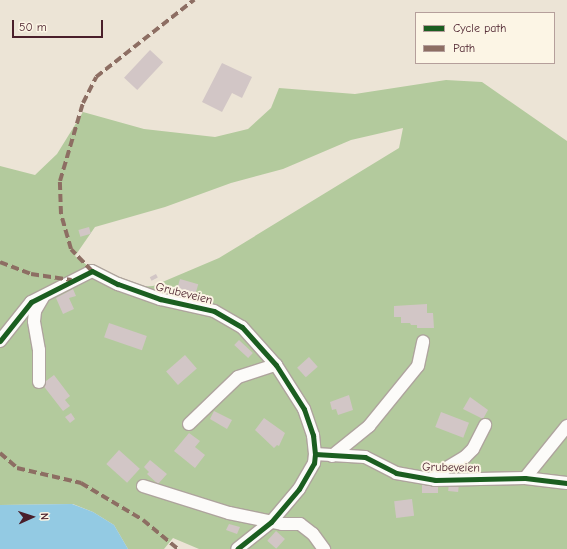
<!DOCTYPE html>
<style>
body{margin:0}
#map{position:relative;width:567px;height:549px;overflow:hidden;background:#ece4d6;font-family:"Comic Neue",sans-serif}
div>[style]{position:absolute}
.forest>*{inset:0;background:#b3ca9d}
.water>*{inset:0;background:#93cae3}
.building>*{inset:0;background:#d2c6c6;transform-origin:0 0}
.roads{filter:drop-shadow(1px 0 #aea49d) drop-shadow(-1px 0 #aea49d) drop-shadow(0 1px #aea49d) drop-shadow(0 -1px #aea49d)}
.street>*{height:12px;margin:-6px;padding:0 6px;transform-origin:6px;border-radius:6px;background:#fcfbf9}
.quiet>*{height:4px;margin-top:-2px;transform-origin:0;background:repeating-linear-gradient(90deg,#8d6e63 0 8px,transparent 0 12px)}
.cycleway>*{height:5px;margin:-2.5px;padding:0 2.5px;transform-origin:2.5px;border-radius:2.5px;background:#1b5e20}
span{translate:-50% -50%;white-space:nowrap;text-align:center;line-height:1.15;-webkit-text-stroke:4px #fcf5e5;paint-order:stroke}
.street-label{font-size:12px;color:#4a1f2b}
.legend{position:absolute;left:415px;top:12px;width:140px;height:52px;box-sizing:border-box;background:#fcf5e5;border:1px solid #b59f9b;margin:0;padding:5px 7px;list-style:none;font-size:12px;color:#4a1f2b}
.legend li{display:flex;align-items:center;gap:8px;height:20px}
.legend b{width:20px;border:1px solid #b59f9b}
.north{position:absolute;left:12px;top:497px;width:40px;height:40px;-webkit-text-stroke:3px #fcf5e5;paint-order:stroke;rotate:87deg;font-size:11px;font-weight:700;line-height:16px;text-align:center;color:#4a1f2b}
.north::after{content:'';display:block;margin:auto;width:14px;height:18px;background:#4a1f2b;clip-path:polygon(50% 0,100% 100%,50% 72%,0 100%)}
.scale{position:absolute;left:12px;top:20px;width:91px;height:18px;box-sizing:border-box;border:2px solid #4a1f2b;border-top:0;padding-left:5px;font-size:12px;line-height:14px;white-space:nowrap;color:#4a1f2b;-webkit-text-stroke:3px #fcf5e5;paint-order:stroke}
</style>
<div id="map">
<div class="forest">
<div style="clip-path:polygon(evenodd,446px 80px,482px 82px,567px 141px,567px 549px,199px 549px,173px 538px,164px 549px,128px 549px,114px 525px,93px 512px,73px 504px,0 505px,0 166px,35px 175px,57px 154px,83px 112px,144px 129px,215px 137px,248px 129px,271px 108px,279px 88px,355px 94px,446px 80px,403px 128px,399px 148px,219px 258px,153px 286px,117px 288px,75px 256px,95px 227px,165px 207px,231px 183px,283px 169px,351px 140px,403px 128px)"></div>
</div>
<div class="water">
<div style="clip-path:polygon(72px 504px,93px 512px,114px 525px,128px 549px,0 549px,0 505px)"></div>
</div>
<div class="building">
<div style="left:150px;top:50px;width:18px;height:38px;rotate:43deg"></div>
<div style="clip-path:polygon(222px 63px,252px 77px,242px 98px,232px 93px,222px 112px,202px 102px)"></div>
<div style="left:89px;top:227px;width:7px;height:11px;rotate:74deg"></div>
<div style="left:156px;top:274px;width:4px;height:7px;rotate:63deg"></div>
<div style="left:180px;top:279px;width:19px;height:10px;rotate:16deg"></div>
<div style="clip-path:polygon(73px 289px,76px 296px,69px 298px,74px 309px,63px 314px,56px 298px)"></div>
<div style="clip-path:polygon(427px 304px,427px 313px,433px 313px,434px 328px,417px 328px,417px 325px,411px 325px,410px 323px,401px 323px,401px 317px,394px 317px,394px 306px)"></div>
<div style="left:109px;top:323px;width:40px;height:15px;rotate:19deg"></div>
<div style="left:239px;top:340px;width:19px;height:7px;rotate:43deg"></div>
<div style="left:185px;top:355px;width:18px;height:25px;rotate:49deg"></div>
<div style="left:309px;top:357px;width:13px;height:16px;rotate:48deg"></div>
<div style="clip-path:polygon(54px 375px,70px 396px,65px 400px,70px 406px,63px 411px,42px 384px)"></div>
<div style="clip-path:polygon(349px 395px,353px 410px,338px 415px,336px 409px,332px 410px,330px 402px)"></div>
<div style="clip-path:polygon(470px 397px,488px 410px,483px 419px,463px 409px)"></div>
<div style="clip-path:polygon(214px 411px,232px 420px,227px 429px,210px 419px)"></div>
<div style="left:441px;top:412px;width:30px;height:16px;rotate:21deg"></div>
<div style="clip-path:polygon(71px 413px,75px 419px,70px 423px,65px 417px)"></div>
<div style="clip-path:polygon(264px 418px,285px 433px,279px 446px,277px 445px,274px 448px,255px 430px)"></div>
<div style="clip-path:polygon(189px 433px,200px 441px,195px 447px,205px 455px,195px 468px,174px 451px)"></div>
<div style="left:119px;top:450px;width:28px;height:19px;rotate:42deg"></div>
<div style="clip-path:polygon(150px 460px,167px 474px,158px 484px,147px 474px,149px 472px,144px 467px)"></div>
<div style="left:449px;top:483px;width:10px;height:8px;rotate:6deg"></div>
<div style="left:422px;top:484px;width:16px;height:9px"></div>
<div style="left:412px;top:499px;width:17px;height:18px;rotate:83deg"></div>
<div style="clip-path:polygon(229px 524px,240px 527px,237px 534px,226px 530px)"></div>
<div style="left:276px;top:531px;width:12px;height:13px;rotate:42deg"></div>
</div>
<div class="roads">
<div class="street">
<div style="left:0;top:341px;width:50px;rotate:-51.5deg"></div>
<div style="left:31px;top:302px;width:68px;rotate:-26.9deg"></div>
<div style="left:92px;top:271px;width:29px;rotate:27deg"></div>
<div style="left:118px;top:284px;width:45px;rotate:19.7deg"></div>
<div style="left:160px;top:299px;width:55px;rotate:12.5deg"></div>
<div style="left:214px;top:311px;width:32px;rotate:30deg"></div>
<div style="left:242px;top:327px;width:51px;rotate:48.2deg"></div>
<div style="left:276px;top:365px;width:52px;rotate:57.5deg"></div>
<div style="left:304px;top:409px;width:28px;rotate:71deg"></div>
<div style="left:313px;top:435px;width:19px;rotate:84deg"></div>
<div style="left:315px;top:454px;width:9px;rotate:96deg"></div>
<div style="left:314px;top:463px;width:30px;rotate:120deg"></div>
<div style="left:299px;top:489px;width:43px;rotate:130.3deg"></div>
<div style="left:271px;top:522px;width:43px;rotate:141.5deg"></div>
<div style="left:39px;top:382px;width:32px;rotate:-90deg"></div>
<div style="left:39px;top:350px;width:29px;rotate:-100deg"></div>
<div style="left:34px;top:321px;width:10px;rotate:-84deg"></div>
<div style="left:35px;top:311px;width:16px;rotate:-60deg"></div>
<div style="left:189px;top:424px;width:68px;rotate:-43.8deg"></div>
<div style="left:238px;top:377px;width:40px;rotate:-18deg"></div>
<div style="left:315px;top:454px;width:50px;rotate:3.4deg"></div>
<div style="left:365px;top:457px;width:35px;rotate:27deg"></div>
<div style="left:396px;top:473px;width:40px;rotate:10deg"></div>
<div style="left:435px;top:480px;width:90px;rotate:-1.3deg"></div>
<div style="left:525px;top:478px;width:42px;rotate:6.8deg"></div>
<div style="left:332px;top:456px;width:48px;rotate:-39deg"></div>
<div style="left:369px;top:426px;width:77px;rotate:-50.8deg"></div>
<div style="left:418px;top:366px;width:25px;rotate:-78deg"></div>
<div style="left:525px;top:478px;width:67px;rotate:-51.1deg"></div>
<div style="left:435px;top:480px;width:5px;rotate:-90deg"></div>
<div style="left:435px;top:475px;width:35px;rotate:-31deg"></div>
<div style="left:465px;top:457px;width:11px;rotate:-45deg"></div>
<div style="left:473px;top:449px;width:27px;rotate:-63deg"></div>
<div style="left:143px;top:486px;width:90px;rotate:17.4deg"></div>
<div style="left:229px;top:513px;width:54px;rotate:11.7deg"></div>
<div style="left:282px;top:524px;width:18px"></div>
<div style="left:300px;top:524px;width:16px;rotate:38deg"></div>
<div style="left:313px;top:534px;width:19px;rotate:54deg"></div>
</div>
</div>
<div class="quiet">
<div style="left:0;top:262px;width:33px;rotate:21deg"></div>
<div style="left:31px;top:274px;width:41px;rotate:8.3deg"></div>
<div style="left:92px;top:271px;width:30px;rotate:-134deg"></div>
<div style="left:71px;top:249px;width:36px;rotate:-106deg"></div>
<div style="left:61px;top:214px;width:33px;rotate:-92deg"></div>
<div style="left:60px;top:181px;width:81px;rotate:-73.6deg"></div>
<div style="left:83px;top:103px;width:29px;rotate:-63deg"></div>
<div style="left:96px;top:77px;width:125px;rotate:-38.2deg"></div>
<div style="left:0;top:453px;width:23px;rotate:41deg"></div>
<div style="left:17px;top:468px;width:66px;rotate:13.2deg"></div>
<div style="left:81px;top:483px;width:72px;rotate:30.8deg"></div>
<div style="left:143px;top:520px;width:45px;rotate:39.6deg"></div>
</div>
<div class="cycleway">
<div style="left:0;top:341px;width:50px;rotate:-51.5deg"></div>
<div style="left:31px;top:302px;width:68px;rotate:-26.9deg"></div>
<div style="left:92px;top:271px;width:29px;rotate:27deg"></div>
<div style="left:118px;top:284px;width:45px;rotate:19.7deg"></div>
<div style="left:160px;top:299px;width:55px;rotate:12.5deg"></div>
<div style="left:214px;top:311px;width:32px;rotate:30deg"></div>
<div style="left:242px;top:327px;width:51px;rotate:48.2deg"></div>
<div style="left:276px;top:365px;width:52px;rotate:57.5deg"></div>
<div style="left:304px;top:409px;width:28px;rotate:71deg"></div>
<div style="left:313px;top:435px;width:19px;rotate:84deg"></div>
<div style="left:315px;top:454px;width:9px;rotate:96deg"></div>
<div style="left:314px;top:463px;width:30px;rotate:120deg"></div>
<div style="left:299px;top:489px;width:43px;rotate:130.3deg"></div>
<div style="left:271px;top:522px;width:43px;rotate:141.5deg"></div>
<div style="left:315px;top:454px;width:50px;rotate:3.4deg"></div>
<div style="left:365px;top:457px;width:35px;rotate:27deg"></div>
<div style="left:396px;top:473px;width:40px;rotate:10deg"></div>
<div style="left:435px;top:480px;width:90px;rotate:-1.3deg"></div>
<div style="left:525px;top:478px;width:42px;rotate:6.8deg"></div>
</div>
<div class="street-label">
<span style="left:184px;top:294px;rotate:14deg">Grubeveien</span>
<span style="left:451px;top:468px;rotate:1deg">Grubeveien</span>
</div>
<ul class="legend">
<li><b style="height:5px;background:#1b5e20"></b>Cycle path</li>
<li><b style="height:5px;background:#8d6e63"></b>Path</li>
</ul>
<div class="north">N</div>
<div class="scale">50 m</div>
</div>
